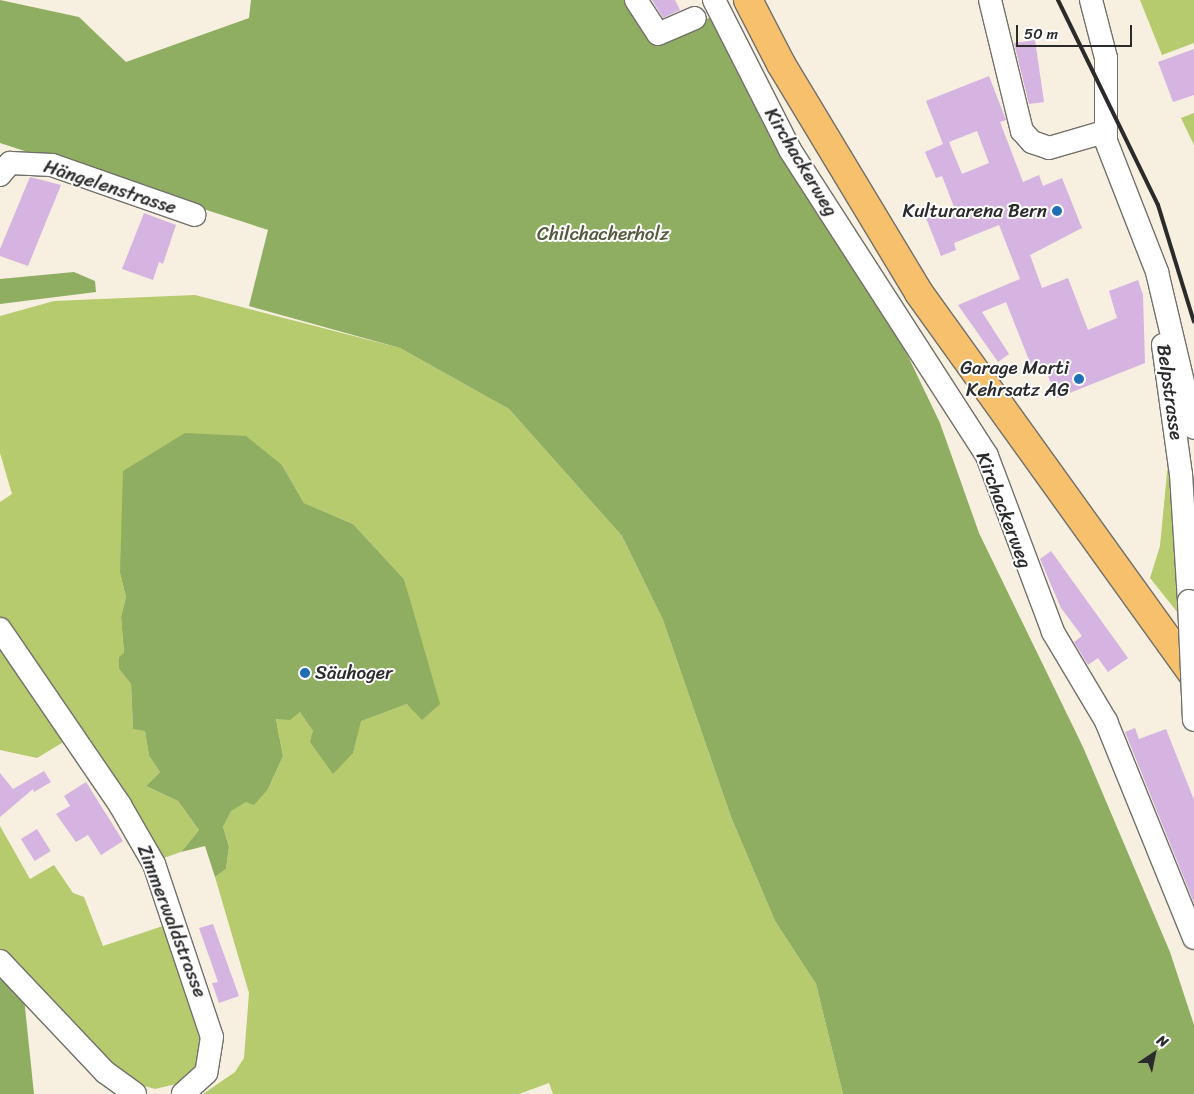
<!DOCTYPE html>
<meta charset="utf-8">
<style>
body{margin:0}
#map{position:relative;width:1194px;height:1094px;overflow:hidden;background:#f7efdf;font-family:Sriracha,sans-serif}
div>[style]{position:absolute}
.green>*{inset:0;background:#b6ca6e}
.forest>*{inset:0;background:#90ae61}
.building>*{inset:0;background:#d5b4e2;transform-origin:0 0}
.roads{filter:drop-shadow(1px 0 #72706a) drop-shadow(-1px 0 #72706a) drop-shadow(0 1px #72706a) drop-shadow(0 -1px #72706a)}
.minor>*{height:22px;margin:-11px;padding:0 11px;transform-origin:11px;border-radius:11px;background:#fff}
.major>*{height:28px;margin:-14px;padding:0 14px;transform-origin:14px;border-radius:14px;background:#f7c06c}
.rail>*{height:4px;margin:-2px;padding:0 2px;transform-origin:2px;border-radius:2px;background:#2b2b2b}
.bridges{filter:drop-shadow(1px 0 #72706a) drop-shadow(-1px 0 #72706a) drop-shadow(0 1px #72706a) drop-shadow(0 -1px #72706a)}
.minor-bridge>*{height:22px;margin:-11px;padding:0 11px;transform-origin:11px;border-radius:11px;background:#fff}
.dots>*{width:14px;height:14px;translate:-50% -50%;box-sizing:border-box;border:2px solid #fff;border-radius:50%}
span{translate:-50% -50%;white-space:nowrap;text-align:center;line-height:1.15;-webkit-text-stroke:4px #fff;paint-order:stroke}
.street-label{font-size:19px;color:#2b2b2b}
.poi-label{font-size:19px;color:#2b2b2b}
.right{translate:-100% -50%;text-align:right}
.left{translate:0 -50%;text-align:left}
.park-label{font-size:19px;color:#555b3f}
.north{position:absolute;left:1129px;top:1029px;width:50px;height:50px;-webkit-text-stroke:4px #fff;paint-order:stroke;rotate:34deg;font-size:14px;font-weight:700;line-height:20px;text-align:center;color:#2b2b2b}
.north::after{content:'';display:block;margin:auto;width:18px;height:22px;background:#2b2b2b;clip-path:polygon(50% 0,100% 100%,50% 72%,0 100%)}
.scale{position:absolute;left:1016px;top:25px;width:116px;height:22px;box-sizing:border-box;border:2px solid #2b2b2b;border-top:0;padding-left:6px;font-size:15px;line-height:18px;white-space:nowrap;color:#2b2b2b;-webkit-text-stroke:4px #fff;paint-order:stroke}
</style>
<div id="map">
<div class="green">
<div style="clip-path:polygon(1140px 0,1194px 0,1194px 43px,1162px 55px)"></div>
<div style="clip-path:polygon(1194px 113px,1194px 145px,1181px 118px)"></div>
<div style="clip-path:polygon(195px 295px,400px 348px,509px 409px,622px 536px,663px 620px,731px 817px,775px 921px,816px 984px,843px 1094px,553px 1094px,549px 1083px,519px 1094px,203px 1094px,235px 1072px,244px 1058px,249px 993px,215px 877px,226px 869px,229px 847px,223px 827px,231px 810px,268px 789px,283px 756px,276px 718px,300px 711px,313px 731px,353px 753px,360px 721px,407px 704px,416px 625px,404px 579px,353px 524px,304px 503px,282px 465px,120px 573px,126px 597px,121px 617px,124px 653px,119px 669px,131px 684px,133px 729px,145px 730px,149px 756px,160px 772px,146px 786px,178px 801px,199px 830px,181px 852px,161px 859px,80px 732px,37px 758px,0 750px,0 502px,12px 494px,0 453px,0 316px,54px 301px)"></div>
<div style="clip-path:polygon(1169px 452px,1182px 618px,1150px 578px,1160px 546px)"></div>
<div style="clip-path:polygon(0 826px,30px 879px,54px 865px,73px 893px,84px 897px,103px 946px,169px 924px,203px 1041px,200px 1061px,185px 1082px,155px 1089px,130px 1082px,0 951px)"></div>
</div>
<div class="forest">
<div style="clip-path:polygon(0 0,79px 17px,126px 62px,249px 18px,251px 0,630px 0,655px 41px,711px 17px,907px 354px,940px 423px,979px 533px,1083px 747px,1170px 952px,1194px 1025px,1194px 1094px,843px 1094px,816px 984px,775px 921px,731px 817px,663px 620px,622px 536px,509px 409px,400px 348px,249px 306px,268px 230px,0 143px)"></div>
<div style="clip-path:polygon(74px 272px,95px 281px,96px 292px,0 304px,0 279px)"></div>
<div style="clip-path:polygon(185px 433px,246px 436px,282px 465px,304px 503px,353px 524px,404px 579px,440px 704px,422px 720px,407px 704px,361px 721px,353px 753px,333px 774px,310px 742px,313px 731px,300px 712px,290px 720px,276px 719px,283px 756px,268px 789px,254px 805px,246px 802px,231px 811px,223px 827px,229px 847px,226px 869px,215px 877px,205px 846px,181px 852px,199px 830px,178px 801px,146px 786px,160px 772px,149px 756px,145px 731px,133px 729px,131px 684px,119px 669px,119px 657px,124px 653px,121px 617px,126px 597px,120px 573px,123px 471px)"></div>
<div style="clip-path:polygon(0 972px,24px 998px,34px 1094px,0 1094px)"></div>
</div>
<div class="building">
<div style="clip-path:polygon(652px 0,675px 0,680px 10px,663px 18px)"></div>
<div style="clip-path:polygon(1035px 40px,1044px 102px,1029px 104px,1014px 43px)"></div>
<div style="clip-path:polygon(1194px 49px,1194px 95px,1173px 102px,1158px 62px)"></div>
<div style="clip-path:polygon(evenodd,989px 76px,1006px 120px,1000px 122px,1023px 182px,1039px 175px,1043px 186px,1062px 178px,1082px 228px,1030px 255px,1042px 288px,1068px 278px,1088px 330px,1117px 318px,1109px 291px,1138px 280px,1143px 295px,1145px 363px,1057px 398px,1044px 366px,1033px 370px,1006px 302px,982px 312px,1009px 354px,998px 362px,958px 305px,1020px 279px,999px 225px,954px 243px,956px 250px,941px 256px,926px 218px,954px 207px,942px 176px,936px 178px,925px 152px,943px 144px,926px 101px,989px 76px,977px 131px,989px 163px,962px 174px,949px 142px,977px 131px)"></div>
<div style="clip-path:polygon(30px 177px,61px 185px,28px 266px,0 256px,0 249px)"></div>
<div style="clip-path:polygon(144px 213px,176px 225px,163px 264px,159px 262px,153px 280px,122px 269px)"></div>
<div style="clip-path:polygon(1051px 551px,1128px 658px,1108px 672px,1098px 658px,1088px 665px,1074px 642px,1082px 636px,1061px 608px,1040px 559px)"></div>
<div style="clip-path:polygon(1135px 728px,1139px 739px,1166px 729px,1194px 800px,1194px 903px,1125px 732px)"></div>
<div style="clip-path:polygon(44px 771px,51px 782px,34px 792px,33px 789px,0 817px,0 773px,13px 789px)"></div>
<div style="clip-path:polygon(86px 782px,123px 841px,101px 855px,88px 835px,76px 842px,56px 814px,70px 806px,64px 796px)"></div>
<div style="left:37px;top:829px;width:26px;height:19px;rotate:58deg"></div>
<div style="clip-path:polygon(213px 924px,239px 996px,219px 1003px,212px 983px,218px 982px,199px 928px)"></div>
</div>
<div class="roads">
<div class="minor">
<div style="left:636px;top:0;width:40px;rotate:57.1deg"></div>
<div style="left:658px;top:34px;width:40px;rotate:-23.4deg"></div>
<div style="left:714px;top:0;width:168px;rotate:63.1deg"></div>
<div style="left:790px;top:150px;width:364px;rotate:57.2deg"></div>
<div style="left:987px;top:456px;width:188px;rotate:69.4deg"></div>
<div style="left:1053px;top:632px;width:104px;rotate:59.2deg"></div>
<div style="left:1106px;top:721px;width:234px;rotate:67.9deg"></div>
<div style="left:990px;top:0;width:135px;rotate:76.3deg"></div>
<div style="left:1022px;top:131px;width:15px;rotate:48deg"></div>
<div style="left:1032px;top:142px;width:18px;rotate:19deg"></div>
<div style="left:1049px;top:148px;width:57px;rotate:-16.2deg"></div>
<div style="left:1091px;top:0;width:60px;rotate:75.5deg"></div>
<div style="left:1106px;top:58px;width:83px;rotate:90deg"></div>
<div style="left:1106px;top:141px;width:141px;rotate:68.7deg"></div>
<div style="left:1157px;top:272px;width:160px;rotate:76.7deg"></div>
<div style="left:0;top:175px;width:16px;rotate:-50deg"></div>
<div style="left:10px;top:163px;width:42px;rotate:2.7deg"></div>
<div style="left:52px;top:165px;width:151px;rotate:19.3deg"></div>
<div style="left:1163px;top:345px;width:130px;rotate:82.1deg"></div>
<div style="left:1181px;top:474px;width:127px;rotate:86.4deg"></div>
<div style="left:0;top:629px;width:213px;rotate:55.7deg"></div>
<div style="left:120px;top:805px;width:68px;rotate:60deg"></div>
<div style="left:154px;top:864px;width:182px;rotate:71.5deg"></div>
<div style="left:212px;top:1037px;width:36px;rotate:99deg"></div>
<div style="left:206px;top:1073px;width:31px;rotate:138deg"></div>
<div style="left:0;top:961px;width:153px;rotate:46.6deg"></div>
<div style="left:105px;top:1072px;width:37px;rotate:36deg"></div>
</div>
<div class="major">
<div style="left:748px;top:0;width:72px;rotate:62.7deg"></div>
<div style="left:781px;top:64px;width:267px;rotate:58.9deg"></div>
<div style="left:919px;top:293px;width:471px;rotate:54.3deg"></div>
</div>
</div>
<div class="rail">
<div style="left:1058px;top:0;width:228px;rotate:64deg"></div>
<div style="left:1158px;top:205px;width:122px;rotate:72.9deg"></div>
</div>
<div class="bridges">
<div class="minor-bridge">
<div style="left:1189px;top:601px;width:119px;rotate:87.6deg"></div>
</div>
</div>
<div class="dots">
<div style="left:1057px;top:211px;background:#1f6fb2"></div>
<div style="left:1079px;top:379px;background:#1f6fb2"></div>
<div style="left:305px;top:673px;background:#1f6fb2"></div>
</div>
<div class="street-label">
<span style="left:801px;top:162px;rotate:59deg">Kirchackerweg</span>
<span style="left:110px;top:187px;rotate:18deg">Hängelenstrasse</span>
<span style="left:1170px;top:392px;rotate:82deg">Belpstrasse</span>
<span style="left:1004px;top:510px;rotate:69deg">Kirchackerweg</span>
<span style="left:172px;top:921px;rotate:69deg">Zimmerwaldstrasse</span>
</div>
<div class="poi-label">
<span class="right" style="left:1047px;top:211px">Kulturarena Bern</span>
<span class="right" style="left:1069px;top:379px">Garage Marti<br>Kehrsatz AG</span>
<span class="left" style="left:315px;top:673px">Säuhoger</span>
</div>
<div class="park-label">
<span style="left:603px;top:234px">Chilchacherholz</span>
</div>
<div class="north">N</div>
<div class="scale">50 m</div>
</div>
